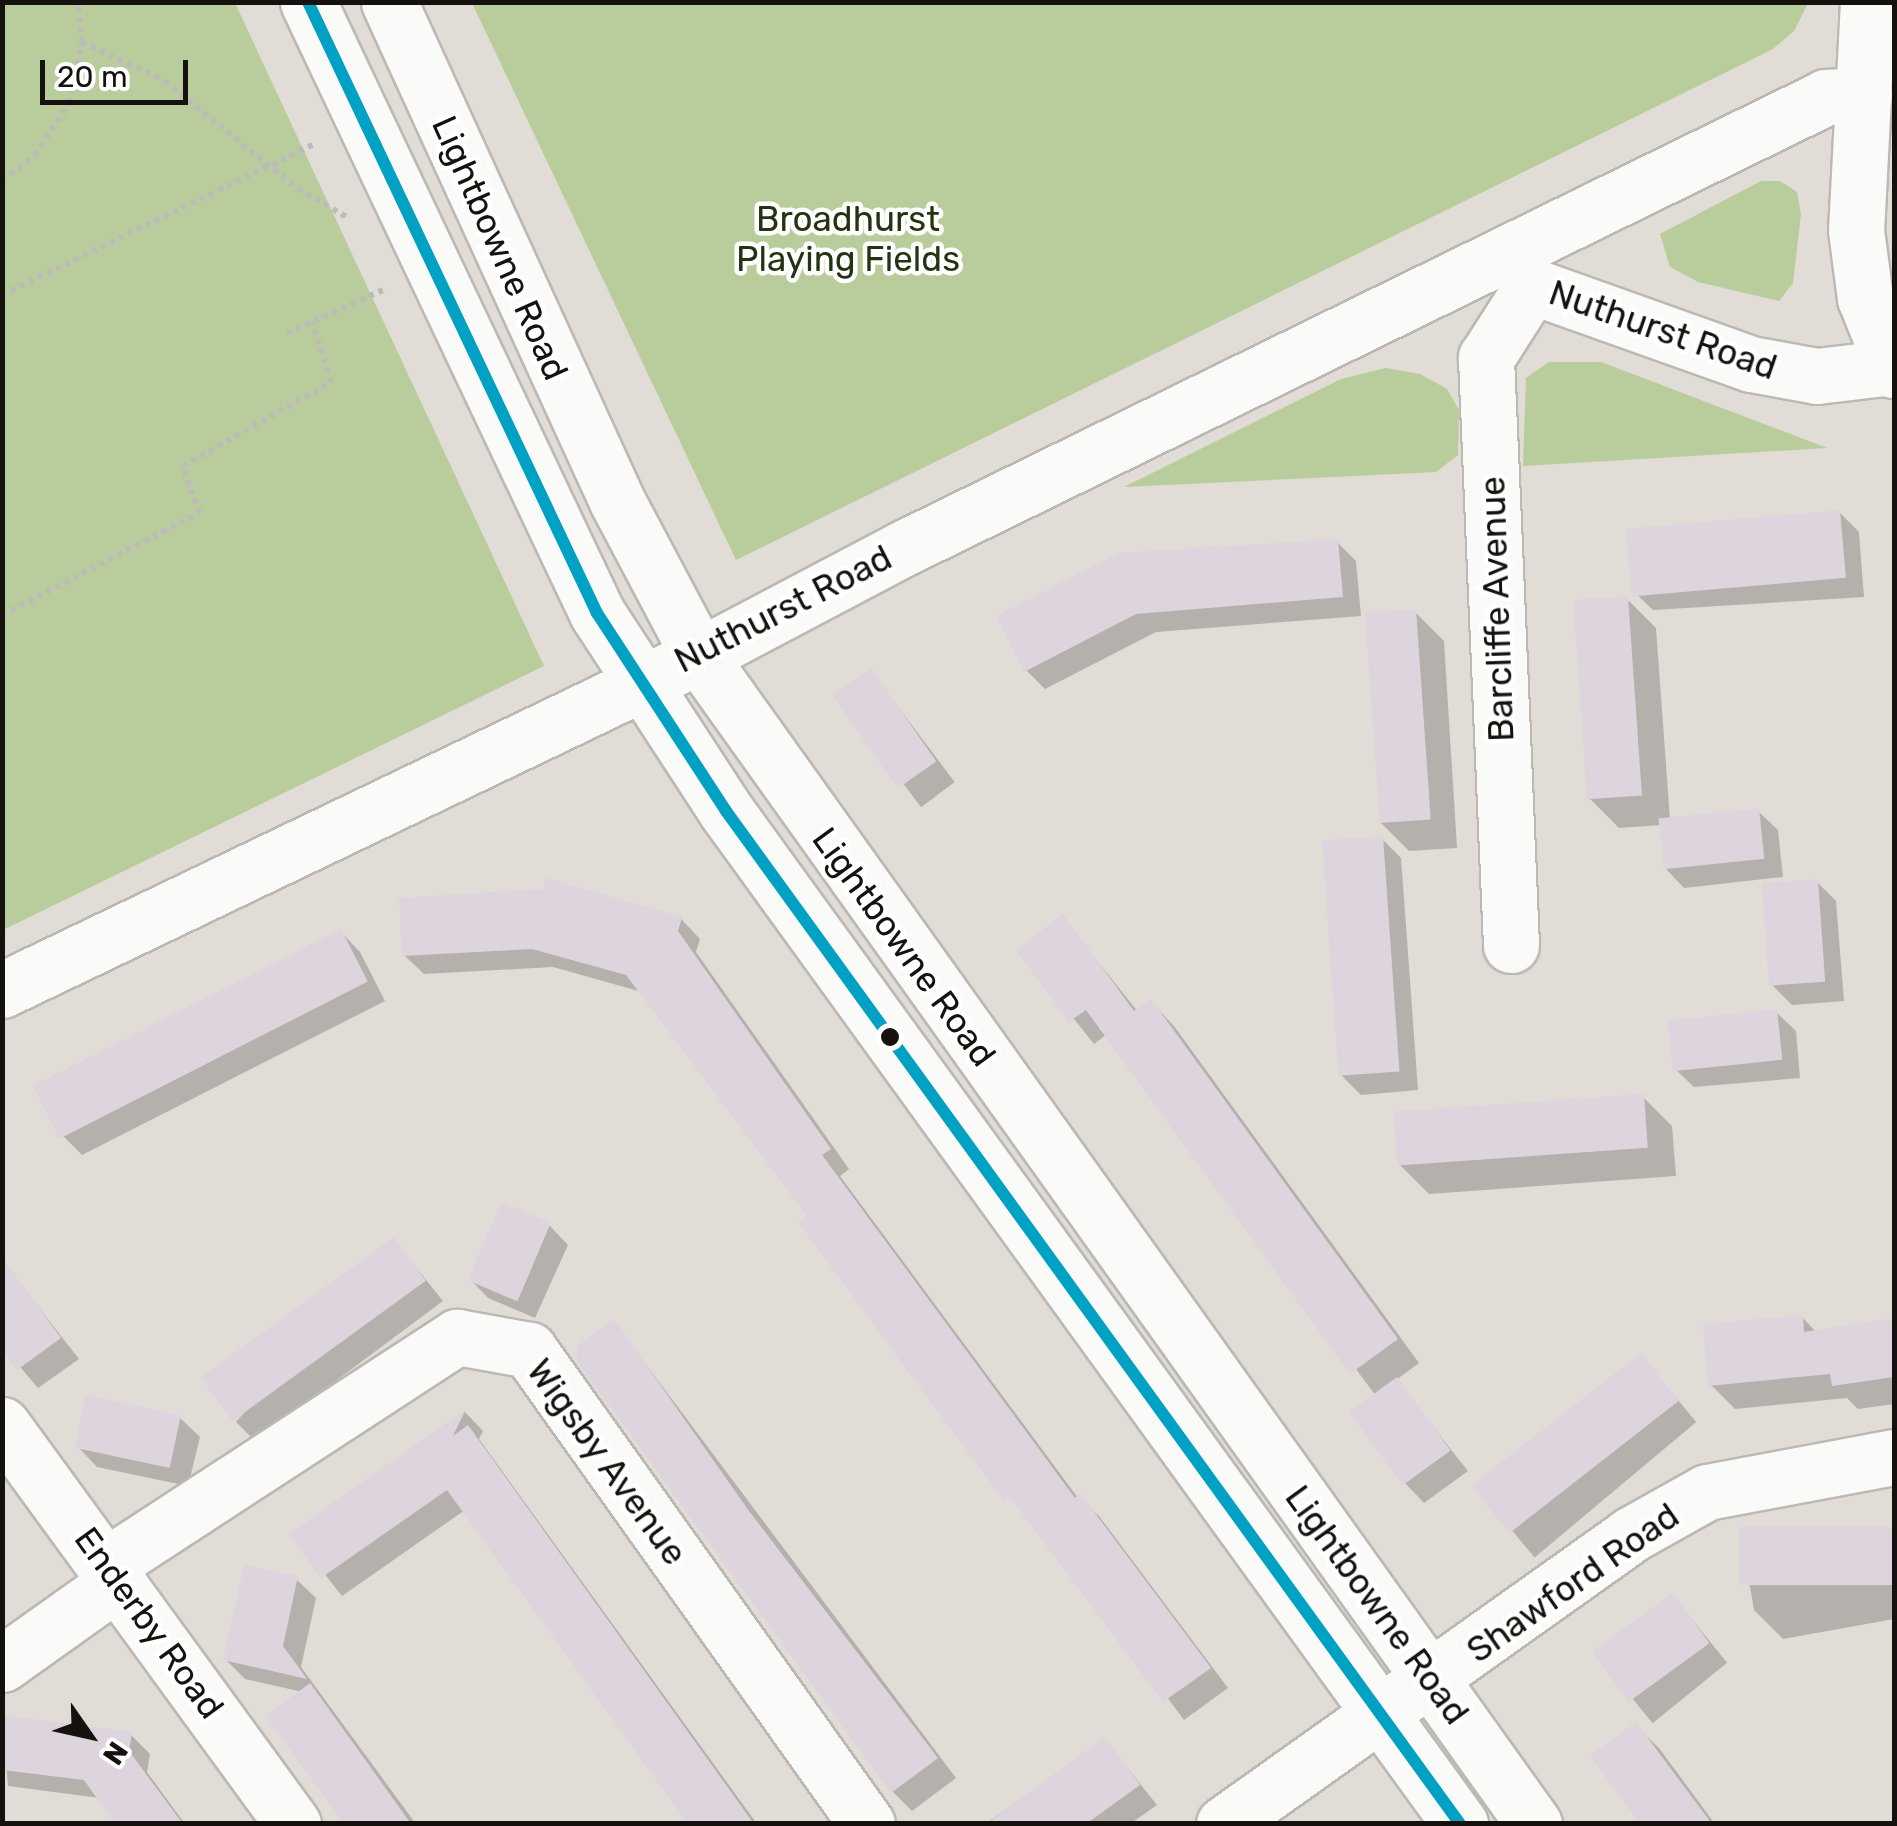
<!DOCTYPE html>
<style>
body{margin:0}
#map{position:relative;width:1897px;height:1826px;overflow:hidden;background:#e1dcd6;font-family:Rubik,sans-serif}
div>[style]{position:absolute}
.green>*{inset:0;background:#b8cd9b}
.shadow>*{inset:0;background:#0003;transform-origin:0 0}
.building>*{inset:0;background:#ddd4de;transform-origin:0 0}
.path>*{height:6px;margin-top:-3px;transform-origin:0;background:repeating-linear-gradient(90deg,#bdbbba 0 5px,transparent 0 10px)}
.roads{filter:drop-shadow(2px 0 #bcb9b4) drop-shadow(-2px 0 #bcb9b4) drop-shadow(0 2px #bcb9b4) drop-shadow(0 -2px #bcb9b4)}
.minor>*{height:55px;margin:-27.5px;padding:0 27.5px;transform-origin:27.5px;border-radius:27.5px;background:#fafaf9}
.major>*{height:55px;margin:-27.5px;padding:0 27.5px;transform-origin:27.5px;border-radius:27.5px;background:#fafaf9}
.bus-1>*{height:12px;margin:-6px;padding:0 6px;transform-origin:6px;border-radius:6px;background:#01a1c4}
.dots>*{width:28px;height:28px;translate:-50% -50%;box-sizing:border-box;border:5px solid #fff;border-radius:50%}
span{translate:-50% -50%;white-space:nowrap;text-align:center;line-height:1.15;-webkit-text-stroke:9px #fff;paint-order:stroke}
.park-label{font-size:35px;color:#233410}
.street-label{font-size:35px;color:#14110e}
.frame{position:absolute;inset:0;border:5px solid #14110e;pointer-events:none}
.north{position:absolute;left:40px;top:1686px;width:100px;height:100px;-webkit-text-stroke:8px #fff;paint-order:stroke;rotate:124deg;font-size:28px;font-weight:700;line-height:40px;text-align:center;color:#14110e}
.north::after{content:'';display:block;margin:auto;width:35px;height:45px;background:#14110e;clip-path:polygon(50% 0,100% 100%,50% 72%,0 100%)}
.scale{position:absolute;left:40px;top:60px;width:148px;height:45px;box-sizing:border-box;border:5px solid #14110e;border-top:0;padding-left:12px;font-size:30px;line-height:35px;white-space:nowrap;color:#14110e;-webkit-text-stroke:8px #fff;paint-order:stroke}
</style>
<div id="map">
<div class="green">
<div style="clip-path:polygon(3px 2px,235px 3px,544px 666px,3px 930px)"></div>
<div style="clip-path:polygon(472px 3px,1808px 2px,1808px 3px,1794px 31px,1773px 49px,736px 560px)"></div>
<div style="clip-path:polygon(1761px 181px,1780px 181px,1797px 192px,1801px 214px,1793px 283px,1779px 301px,1698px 282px,1670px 267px,1660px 234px)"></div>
<div style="clip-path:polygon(1549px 362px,1601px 362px,1827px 448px,1523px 466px,1526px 378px)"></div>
<div style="clip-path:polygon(1386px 368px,1420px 374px,1447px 389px,1459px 410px,1458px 455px,1436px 472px,1124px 487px,1341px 379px)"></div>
</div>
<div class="shadow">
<div style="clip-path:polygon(1839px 512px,1859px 532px,1864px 597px,1653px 610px,1633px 591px)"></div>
<div style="clip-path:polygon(1337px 542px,1356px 561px,1361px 616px,1156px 632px,1045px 689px,1026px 670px,999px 617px)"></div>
<div style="clip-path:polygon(1627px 599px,1656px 628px,1670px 820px,1758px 811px,1778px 830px,1783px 877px,1684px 888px,1665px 868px,1661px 825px,1619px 828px,1590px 799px)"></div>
<div style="clip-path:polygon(1415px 612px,1444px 641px,1457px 848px,1409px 851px,1380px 822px)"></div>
<div style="left:871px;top:671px;width:139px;height:42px;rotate:53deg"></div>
<div style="clip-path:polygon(1382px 839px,1401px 858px,1418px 1090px,1361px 1095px,1342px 1076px)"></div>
<div style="clip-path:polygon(1817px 882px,1836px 901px,1844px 1001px,1792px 1005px,1773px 986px)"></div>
<div style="clip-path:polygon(1063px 918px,1138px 1012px,1151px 1002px,1174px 1026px,1419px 1363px,1396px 1380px,1468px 1471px,1424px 1503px,1405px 1483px,1376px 1396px,1107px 1034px,1094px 1044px,1019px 950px)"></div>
<div style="clip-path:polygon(681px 919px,700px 939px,696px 952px,849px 1169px,840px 1176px,1078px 1498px,1099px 1516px,1228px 1688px,1184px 1720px,642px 992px,553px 967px,424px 974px,404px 955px)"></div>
<div style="clip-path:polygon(341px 932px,360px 952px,385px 1001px,82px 1155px,62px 1135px)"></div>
<div style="clip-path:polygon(1776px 1012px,1796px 1031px,1800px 1078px,1694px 1087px,1674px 1068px)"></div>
<div style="clip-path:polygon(1643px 1097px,1672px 1126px,1676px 1176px,1429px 1194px,1400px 1165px)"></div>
<div style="clip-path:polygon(549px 1225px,568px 1245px,535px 1318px,488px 1298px,469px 1278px)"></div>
<div style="clip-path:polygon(394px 1240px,443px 1301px,255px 1441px,236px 1422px)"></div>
<div style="clip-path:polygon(3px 1262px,79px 1359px,38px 1388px,2px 1346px)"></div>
<div style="clip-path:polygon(1802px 1317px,1816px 1332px,1894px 1320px,1894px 1404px,1858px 1409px,1847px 1398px,1735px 1409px,1711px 1385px)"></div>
<div style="clip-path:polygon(614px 1322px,956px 1778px,912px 1811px,893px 1792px)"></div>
<div style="left:1641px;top:1356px;width:86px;height:211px;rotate:50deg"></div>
<div style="clip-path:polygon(465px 1412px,483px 1431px,479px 1439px,757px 1824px,689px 1824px,465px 1510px,342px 1596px,293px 1534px)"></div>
<div style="clip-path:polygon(180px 1418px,200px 1437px,188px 1486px,97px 1467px,78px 1447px)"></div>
<div style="clip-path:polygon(1894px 1529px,1894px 1619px,1783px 1639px,1754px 1610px,1745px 1557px)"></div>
<div style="clip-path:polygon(296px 1579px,316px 1598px,301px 1667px,416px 1824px,348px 1824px,303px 1692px,245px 1679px,226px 1660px)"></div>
<div style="left:1673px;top:1596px;width:86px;height:96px;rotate:51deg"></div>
<div style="clip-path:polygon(2px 1717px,130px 1734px,150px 1754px,147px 1772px,185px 1824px,118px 1824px,100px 1798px,8px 1786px)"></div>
<div style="clip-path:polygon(1635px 1725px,1659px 1748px,1715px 1824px,1643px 1824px)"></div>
<div style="clip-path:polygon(1105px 1740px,1157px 1805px,1130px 1824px,985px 1824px)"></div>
</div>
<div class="building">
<div style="left:1840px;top:510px;width:68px;height:215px;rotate:85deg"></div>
<div style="clip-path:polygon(1338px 539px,1343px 597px,1136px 614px,1024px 672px,996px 616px,1119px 553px)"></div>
<div style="left:1628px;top:596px;width:200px;height:55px;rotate:86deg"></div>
<div style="left:1416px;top:609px;width:211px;height:51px;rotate:86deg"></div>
<div style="left:871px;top:668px;width:114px;height:47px;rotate:55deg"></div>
<div style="left:1759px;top:808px;width:51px;height:101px;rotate:84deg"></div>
<div style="left:1383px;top:836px;width:236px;height:61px;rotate:86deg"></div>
<div style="clip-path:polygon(546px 878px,682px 917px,678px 931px,831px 1149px,822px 1155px,1075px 1498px,1080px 1493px,1211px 1668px,1163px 1702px,1010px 1497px,1004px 1501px,950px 1428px,798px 1222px,807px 1216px,626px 975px,532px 949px,402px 956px,399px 898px,543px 889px)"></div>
<div style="left:1818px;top:879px;width:103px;height:56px;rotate:86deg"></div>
<div style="clip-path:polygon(1063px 914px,1134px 1011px,1151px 999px,1398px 1339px,1350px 1374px,1086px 1010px,1069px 1022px,1016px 950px)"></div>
<div style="left:341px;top:929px;width:59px;height:346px;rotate:63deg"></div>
<div style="left:1777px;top:1009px;width:51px;height:110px;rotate:84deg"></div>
<div style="left:1644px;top:1094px;width:54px;height:251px;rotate:86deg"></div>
<div style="left:501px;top:1202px;width:54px;height:85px;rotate:23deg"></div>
<div style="left:394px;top:1237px;width:54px;height:239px;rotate:54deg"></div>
<div style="clip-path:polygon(2px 1257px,61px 1338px,17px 1370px,2px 1351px)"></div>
<div style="clip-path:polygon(1803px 1315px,1804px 1332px,1894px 1318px,1894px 1377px,1832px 1386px,1830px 1374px,1708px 1386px,1703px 1324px)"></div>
<div style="clip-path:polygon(614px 1319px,749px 1511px,938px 1758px,891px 1793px,577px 1361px,577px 1346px)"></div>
<div style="left:1641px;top:1353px;width:61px;height:215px;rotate:52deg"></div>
<div style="left:1397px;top:1377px;width:91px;height:59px;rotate:54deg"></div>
<div style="left:86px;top:1395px;width:97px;height:54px;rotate:12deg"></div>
<div style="clip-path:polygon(466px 1409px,453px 1436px,468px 1425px,754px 1824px,688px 1824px,447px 1490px,321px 1578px,289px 1534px)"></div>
<div style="left:1894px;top:1527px;width:58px;height:155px;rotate:90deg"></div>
<div style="clip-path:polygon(244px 1565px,298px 1576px,283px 1646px,307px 1679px,223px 1660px)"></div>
<div style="left:1673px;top:1593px;width:62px;height:100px;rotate:54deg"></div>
<div style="clip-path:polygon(310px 1683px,374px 1772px,411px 1824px,344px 1824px,323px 1795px,266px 1716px)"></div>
<div style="clip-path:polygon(2px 1715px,132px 1732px,129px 1751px,183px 1824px,115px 1824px,84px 1780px,2px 1770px)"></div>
<div style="clip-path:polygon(1636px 1722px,1712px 1824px,1640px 1824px,1590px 1756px)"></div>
<div style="clip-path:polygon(1105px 1737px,1140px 1785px,1086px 1824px,986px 1824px)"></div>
</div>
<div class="path">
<div style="left:82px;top:42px;width:92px;rotate:25.2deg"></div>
<div style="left:165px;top:81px;width:171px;rotate:39.1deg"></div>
<div style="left:298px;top:189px;width:60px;rotate:30deg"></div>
<div style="left:2px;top:181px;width:42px;rotate:-38.2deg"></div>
<div style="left:35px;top:155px;width:62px;rotate:-56.8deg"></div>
<div style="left:69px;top:103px;width:62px;rotate:-78deg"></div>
<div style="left:82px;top:42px;width:40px;rotate:-95.7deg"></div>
<div style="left:2px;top:295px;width:349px;rotate:-25.8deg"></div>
<div style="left:287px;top:333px;width:110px;rotate:-24.2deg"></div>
<div style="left:2px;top:615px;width:222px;rotate:-27.4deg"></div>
<div style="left:199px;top:513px;width:50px;rotate:-108.8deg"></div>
<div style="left:183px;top:466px;width:170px;rotate:-29.6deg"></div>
<div style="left:331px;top:382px;width:63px;rotate:-107.6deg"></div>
</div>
<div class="roads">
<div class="minor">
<div style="left:1868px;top:2px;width:228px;rotate:93deg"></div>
<div style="left:1856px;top:230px;width:69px;rotate:82.5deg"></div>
<div style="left:1865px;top:298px;width:78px;rotate:68.1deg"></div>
<div style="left:1512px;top:256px;width:36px;rotate:56deg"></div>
<div style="left:1532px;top:286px;width:232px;rotate:19.6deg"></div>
<div style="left:1751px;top:364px;width:67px;rotate:10.3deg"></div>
<div style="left:1817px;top:376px;width:76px;rotate:-6.8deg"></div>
<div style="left:1511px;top:945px;width:588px;rotate:-92.44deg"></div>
<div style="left:1486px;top:358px;width:85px;rotate:-57.4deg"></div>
<div style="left:2px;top:990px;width:773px;rotate:-25.6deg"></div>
<div style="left:699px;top:656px;width:234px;rotate:-27.8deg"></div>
<div style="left:906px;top:547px;width:1024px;rotate:-26.06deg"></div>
<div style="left:1826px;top:97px;width:38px;rotate:-3deg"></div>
<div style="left:2px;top:1425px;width:494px;rotate:53.9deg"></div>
<div style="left:107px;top:1565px;width:418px;rotate:-33.1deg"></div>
<div style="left:457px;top:1337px;width:73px;rotate:10.2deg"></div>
<div style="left:529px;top:1350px;width:582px;rotate:54.51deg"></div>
<div style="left:2px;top:1664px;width:143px;rotate:-35.4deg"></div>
<div style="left:1224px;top:1824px;width:498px;rotate:-35.4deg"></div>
<div style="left:1630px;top:1535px;width:88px;rotate:-29.2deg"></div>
<div style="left:1707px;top:1492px;width:190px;rotate:-10.6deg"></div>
</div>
<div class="major">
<div style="left:308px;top:2px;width:676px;rotate:64.69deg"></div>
<div style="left:597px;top:613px;width:236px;rotate:56.9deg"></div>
<div style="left:726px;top:811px;width:1251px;rotate:54.07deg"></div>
<div style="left:389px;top:2px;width:549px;rotate:65.44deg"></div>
<div style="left:617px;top:501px;width:175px;rotate:62.1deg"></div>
<div style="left:699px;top:656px;width:1436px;rotate:54.44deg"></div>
</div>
</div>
<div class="bus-1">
<div style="left:308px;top:2px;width:676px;rotate:64.69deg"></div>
<div style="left:597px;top:613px;width:236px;rotate:56.9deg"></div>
<div style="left:726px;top:811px;width:1251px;rotate:54.07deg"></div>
</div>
<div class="dots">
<div style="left:890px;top:1037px;background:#14110e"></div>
</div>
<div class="park-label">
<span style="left:848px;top:239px">Broadhurst<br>Playing Fields</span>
</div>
<div class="street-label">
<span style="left:500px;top:248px;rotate:66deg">Lightbowne Road</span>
<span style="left:1663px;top:330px;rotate:19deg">Nuthurst Road</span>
<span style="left:783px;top:609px;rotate:-27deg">Nuthurst Road</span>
<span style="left:1497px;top:609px;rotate:-92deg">Barcliffe Avenue</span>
<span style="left:904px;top:947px;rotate:54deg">Lightbowne Road</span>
<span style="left:607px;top:1462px;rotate:54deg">Wigsby Avenue</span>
<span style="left:1573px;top:1583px;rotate:-35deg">Shawford Road</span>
<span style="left:1377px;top:1605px;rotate:54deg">Lightbowne Road</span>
<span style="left:149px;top:1623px;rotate:54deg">Enderby Road</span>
</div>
<div class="frame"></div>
<div class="north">N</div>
<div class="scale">20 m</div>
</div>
